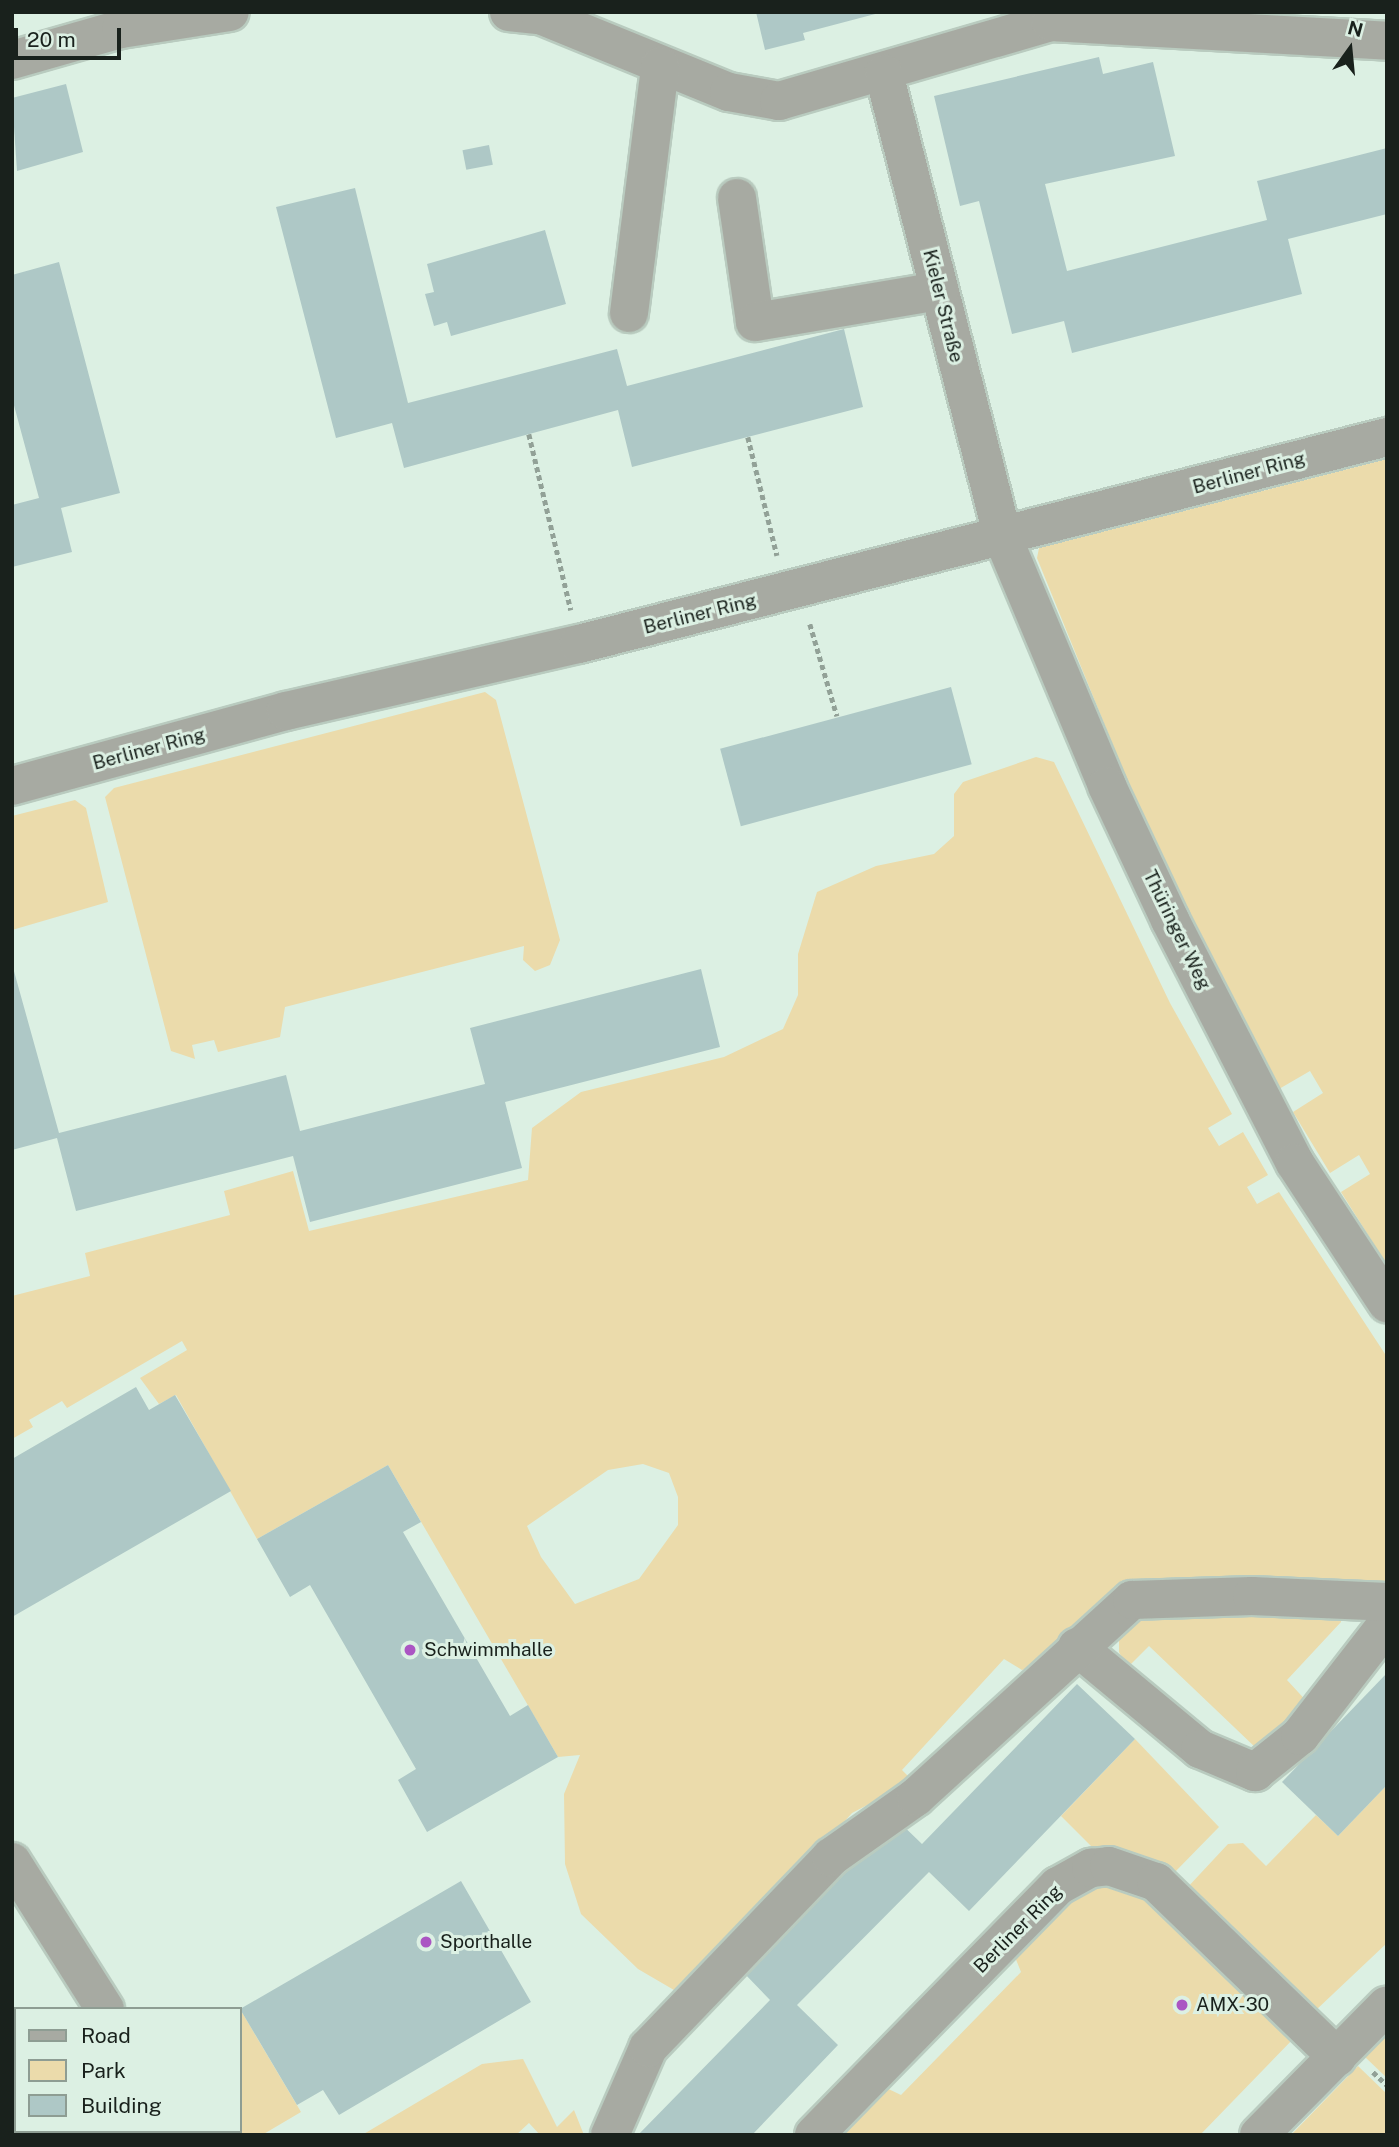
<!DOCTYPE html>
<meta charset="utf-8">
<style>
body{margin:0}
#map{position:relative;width:1399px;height:2147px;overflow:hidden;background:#dcf0e3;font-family:"Public Sans",sans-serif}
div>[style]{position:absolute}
.green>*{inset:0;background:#ebdbab}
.building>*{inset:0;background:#aec8c6;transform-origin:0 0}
.path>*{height:4.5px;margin-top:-2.25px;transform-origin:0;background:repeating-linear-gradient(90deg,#92a197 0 5px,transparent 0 8.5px)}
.roads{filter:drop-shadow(2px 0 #b9cbbf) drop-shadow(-2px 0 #b9cbbf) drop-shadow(0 2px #b9cbbf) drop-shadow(0 -2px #b9cbbf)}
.minor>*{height:38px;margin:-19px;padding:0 19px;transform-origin:19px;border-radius:19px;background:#a7aaa2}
.dots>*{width:19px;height:19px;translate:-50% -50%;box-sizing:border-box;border:4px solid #dcf0e3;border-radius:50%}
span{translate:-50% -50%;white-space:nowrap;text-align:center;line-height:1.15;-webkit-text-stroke:6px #dcf0e3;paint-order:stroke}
.street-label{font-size:19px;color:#19211c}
.poi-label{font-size:19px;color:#19211c}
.left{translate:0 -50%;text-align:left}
.frame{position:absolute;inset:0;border:14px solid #19211c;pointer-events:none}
.legend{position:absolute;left:14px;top:2007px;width:228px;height:126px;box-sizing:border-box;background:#dcf0e3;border:2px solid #8e9d93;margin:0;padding:9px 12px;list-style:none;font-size:21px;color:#19211c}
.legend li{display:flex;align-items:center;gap:14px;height:35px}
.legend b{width:35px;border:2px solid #8e9d93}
.north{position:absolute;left:1315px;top:14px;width:70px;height:70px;-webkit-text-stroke:5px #dcf0e3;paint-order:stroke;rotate:15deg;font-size:19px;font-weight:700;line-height:28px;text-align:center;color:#19211c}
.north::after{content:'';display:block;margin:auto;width:24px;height:32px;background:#19211c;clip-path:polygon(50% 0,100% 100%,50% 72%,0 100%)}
.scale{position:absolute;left:14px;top:28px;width:107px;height:32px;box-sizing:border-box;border:4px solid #19211c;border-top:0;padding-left:9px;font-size:21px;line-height:24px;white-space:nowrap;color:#19211c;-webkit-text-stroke:5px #dcf0e3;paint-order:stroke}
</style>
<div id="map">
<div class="green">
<div style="clip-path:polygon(1387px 459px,1387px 1265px,1341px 1192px,1370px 1174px,1359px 1155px,1330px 1173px,1293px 1112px,1323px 1093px,1310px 1071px,1279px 1089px,1266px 1067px,1159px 859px,1037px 558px,1039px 548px)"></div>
<div style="clip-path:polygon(485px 692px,496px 700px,560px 940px,550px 965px,535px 971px,523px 960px,524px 946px,285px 1007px,280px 1037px,218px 1052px,214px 1040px,192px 1045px,195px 1059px,171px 1051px,105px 797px,114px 788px)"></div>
<div style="clip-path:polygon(evenodd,1036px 757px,1054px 762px,1170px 1003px,1232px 1114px,1208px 1128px,1219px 1146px,1243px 1132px,1268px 1175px,1247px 1187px,1257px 1204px,1279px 1192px,1387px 1357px,1387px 1590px,1157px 1585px,1047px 1659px,1022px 1670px,1004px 1659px,902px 1770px,913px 1781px,852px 1813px,738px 1940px,674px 1990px,638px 1969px,581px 1914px,565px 1864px,564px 1794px,580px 1755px,558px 1757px,388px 1465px,257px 1539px,176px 1395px,159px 1404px,140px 1378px,187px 1350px,182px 1341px,67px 1408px,62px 1401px,29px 1420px,33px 1427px,12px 1439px,12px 1296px,90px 1276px,85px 1253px,230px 1215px,224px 1191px,293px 1171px,309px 1231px,528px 1180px,532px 1128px,581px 1092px,724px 1057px,783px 1029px,798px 995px,798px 954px,817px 892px,876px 866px,934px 854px,954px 836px,954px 794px,963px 782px,1036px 757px,643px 1464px,669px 1473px,678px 1497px,678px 1525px,639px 1579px,575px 1604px,541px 1557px,527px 1526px,608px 1470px,643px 1464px)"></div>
<div style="clip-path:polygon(75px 800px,86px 808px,108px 902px,12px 930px,12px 816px)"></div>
<div style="clip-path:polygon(1135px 1613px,1341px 1615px,1341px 1622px,1287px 1680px,1310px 1705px,1256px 1748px,1149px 1646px,1127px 1668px,1119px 1652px,1119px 1636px)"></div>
<div style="clip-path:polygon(1135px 1739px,1219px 1827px,1173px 1874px,1098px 1853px,1061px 1816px)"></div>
<div style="clip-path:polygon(1387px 1785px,1387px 1943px,1315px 2011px,1186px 1889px,1228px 1844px,1243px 1843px,1266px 1866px,1316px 1815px,1338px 1836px)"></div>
<div style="clip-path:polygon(1109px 1884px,1135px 1888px,1295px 2037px,1200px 2135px,825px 2135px,876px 2083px,901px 2095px,1021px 1972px,1011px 1947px,1083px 1885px)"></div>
<div style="clip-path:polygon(240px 2009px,301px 2112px,262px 2135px,220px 2131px,240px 2131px)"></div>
<div style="clip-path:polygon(1387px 2035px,1387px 2078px,1365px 2057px)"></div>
<div style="clip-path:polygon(523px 2059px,557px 2127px,574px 2110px,584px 2135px,540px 2135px,529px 2123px,516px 2135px,362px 2135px,482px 2064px)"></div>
<div style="clip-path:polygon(1358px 2066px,1387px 2094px,1387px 2135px,1291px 2135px)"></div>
</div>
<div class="building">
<div style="clip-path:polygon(756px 12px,879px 12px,879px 13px,803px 33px,805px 40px,765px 50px)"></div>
<div style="clip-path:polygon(1099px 57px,1103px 74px,1153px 62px,1175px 156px,1045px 184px,1067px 271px,1267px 220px,1257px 181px,1387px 148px,1387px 214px,1288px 239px,1302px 294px,1072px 353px,1064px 321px,1012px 334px,979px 201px,960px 206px,934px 96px)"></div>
<div style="clip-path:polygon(66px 84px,83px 152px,17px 171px,12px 98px)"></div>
<div style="left:489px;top:145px;width:20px;height:27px;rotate:79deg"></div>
<div style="clip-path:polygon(355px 188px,408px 403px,617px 349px,627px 386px,844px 329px,863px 407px,632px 467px,618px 410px,404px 468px,392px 423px,336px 438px,276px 207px)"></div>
<div style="clip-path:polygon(545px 230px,566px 304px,451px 336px,447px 322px,434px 326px,425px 294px,434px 292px,427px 264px)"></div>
<div style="clip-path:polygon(59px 262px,120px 493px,61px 508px,72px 552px,12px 567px,12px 505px,39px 498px,12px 398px,12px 275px)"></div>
<div style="left:951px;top:687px;width:80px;height:239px;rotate:75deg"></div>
<div style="clip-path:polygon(12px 964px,59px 1133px,286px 1075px,300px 1131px,485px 1084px,470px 1028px,701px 969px,720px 1047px,505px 1102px,522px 1168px,310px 1222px,293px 1156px,76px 1211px,57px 1138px,12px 1150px)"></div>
<div style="clip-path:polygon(136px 1387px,149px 1410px,175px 1395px,231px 1491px,12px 1617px,12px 1459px)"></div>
<div style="clip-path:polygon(388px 1465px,421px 1522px,403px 1532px,510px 1716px,528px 1705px,558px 1757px,427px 1832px,398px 1780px,416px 1769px,310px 1585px,290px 1597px,257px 1539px)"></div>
<div style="clip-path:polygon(1387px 1673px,1387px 1785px,1338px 1836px,1282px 1782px)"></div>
<div style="clip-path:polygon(1077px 1684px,1135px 1739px,969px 1911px,929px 1872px,797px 2005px,838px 2045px,752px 2135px,638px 2135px,770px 2000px,743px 1972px,894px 1817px,922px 1844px)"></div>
<div style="clip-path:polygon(461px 1881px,531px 2002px,339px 2115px,323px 2090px,297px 2105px,240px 2009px)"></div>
</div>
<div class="path">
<div style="left:529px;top:434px;width:181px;rotate:76.6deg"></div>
<div style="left:748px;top:437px;width:122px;rotate:76.2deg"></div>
<div style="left:810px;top:624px;width:96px;rotate:73.6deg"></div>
<div style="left:1373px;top:2072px;width:19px;rotate:43deg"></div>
</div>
<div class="roads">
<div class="minor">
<div style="left:509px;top:12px;width:31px;rotate:6deg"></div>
<div style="left:540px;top:15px;width:204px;rotate:22.2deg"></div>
<div style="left:729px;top:92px;width:51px;rotate:10.2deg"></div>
<div style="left:779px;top:101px;width:283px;rotate:-16.2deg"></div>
<div style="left:1051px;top:22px;width:337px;rotate:3.2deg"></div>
<div style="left:12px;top:60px;width:113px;rotate:-15.9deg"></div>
<div style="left:121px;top:29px;width:110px;rotate:-8.9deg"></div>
<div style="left:884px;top:74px;width:479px;rotate:75.6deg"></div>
<div style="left:1003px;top:538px;width:269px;rotate:67.2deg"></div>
<div style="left:1107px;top:786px;width:148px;rotate:64.8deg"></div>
<div style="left:1170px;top:920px;width:273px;rotate:62.8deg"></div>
<div style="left:1295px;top:1163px;width:168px;rotate:56.7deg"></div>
<div style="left:737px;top:198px;width:125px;rotate:81.7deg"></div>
<div style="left:755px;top:322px;width:187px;rotate:-9.6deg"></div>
<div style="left:629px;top:313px;width:249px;rotate:-82.8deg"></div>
<div style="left:12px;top:786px;width:284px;rotate:-15.3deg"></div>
<div style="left:286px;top:711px;width:301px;rotate:-12.9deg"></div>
<div style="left:579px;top:644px;width:834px;rotate:-14.37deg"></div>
<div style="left:1077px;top:1647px;width:160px;rotate:39.7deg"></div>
<div style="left:1200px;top:1749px;width:60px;rotate:22.7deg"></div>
<div style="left:1255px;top:1772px;width:58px;rotate:-38.7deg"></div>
<div style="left:1300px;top:1736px;width:142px;rotate:-52.2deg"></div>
<div style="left:12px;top:1862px;width:174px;rotate:57.7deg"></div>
<div style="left:185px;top:2131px;width:4px;rotate:63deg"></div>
<div style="left:610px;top:2135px;width:95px;rotate:-66.4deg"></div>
<div style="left:648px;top:2048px;width:265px;rotate:-46.2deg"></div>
<div style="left:831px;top:1857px;width:104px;rotate:-35.2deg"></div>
<div style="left:916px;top:1797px;width:292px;rotate:-42.4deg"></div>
<div style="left:1132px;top:1600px;width:120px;rotate:-1.9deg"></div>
<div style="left:1252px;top:1596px;width:135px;rotate:2.5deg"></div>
<div style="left:814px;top:2135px;width:349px;rotate:-45.6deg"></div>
<div style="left:1058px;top:1886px;width:38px;rotate:-29deg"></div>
<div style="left:1091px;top:1868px;width:18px;rotate:-6deg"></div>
<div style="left:1109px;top:1866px;width:50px;rotate:18.8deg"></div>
<div style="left:1156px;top:1882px;width:252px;rotate:44deg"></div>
<div style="left:1259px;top:2135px;width:182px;rotate:-45.4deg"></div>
</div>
</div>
<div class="dots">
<div style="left:410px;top:1650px;background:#ab55c3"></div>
<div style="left:426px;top:1942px;background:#ab55c3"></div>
<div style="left:1182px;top:2005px;background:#ab55c3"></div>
</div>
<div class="street-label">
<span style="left:943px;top:306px;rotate:76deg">Kieler Straße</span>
<span style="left:1249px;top:473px;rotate:-15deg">Berliner Ring</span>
<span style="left:700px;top:614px;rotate:-14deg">Berliner Ring</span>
<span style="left:149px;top:749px;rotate:-15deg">Berliner Ring</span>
<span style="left:1177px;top:930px;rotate:64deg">Thüringer Weg</span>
<span style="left:1018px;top:1929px;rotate:-45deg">Berliner Ring</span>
</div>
<div class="poi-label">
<span class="left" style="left:424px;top:1650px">Schwimmhalle</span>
<span class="left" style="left:440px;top:1942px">Sporthalle</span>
<span class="left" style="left:1196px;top:2005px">AMX-30</span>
</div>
<div class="frame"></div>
<ul class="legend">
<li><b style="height:9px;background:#a7aaa2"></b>Road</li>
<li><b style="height:19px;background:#ebdbab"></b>Park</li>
<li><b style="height:19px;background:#aec8c6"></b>Building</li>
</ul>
<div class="north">N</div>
<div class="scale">20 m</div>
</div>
